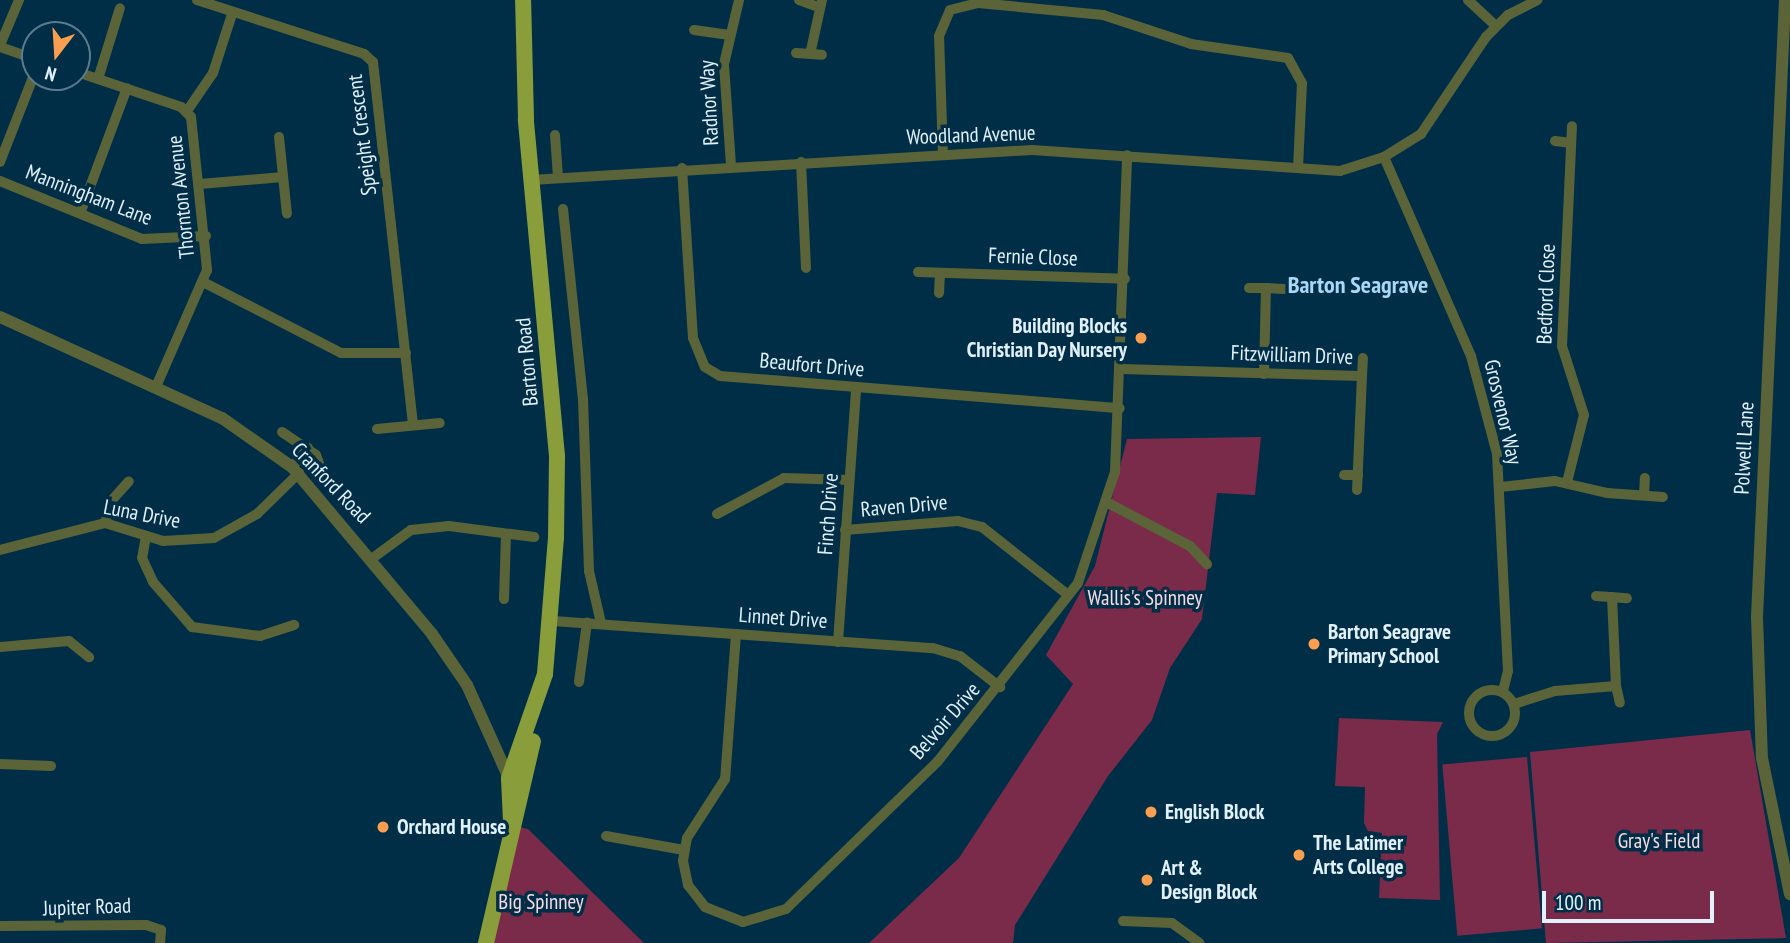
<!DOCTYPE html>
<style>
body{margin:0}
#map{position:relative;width:1790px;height:943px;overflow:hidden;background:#012e47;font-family:"PT Sans Narrow",sans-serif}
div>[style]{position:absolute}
.green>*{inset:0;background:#7b2b4a;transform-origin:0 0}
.minor>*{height:10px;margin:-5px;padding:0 5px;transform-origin:5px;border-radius:5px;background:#5a6438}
.minor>.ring{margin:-5px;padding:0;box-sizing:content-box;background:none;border:10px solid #5a6438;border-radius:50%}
.tertiary>*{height:12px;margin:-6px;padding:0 6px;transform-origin:6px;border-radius:6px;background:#5a6438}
.primary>*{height:16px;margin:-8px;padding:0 8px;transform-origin:8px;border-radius:8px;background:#8a9d3b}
.dots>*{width:19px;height:19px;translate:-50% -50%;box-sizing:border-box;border:4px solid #012e47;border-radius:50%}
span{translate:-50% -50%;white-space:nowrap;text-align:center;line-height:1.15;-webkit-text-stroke:7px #012e47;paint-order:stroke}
.street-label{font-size:21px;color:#e1f0fb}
.poi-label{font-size:21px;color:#e1f0fb;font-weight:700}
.right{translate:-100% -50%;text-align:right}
.left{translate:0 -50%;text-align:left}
.park-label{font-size:21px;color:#f9dbe3}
.quarter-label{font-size:24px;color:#aad7f7;font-weight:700}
.north{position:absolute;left:21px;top:21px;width:70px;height:70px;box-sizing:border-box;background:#012e47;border:2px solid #5b7c8f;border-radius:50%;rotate:197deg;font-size:19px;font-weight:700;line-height:28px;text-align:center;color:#e1f0fb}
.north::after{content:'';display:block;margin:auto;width:24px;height:32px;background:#fa9f4f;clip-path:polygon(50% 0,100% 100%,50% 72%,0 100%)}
.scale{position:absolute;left:1542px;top:891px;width:172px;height:32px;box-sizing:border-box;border:4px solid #e1f0fb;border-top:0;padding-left:9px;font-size:21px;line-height:24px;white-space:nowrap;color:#e1f0fb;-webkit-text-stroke:5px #012e47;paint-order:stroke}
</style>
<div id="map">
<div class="green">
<div style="clip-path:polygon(1261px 437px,1255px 495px,1217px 493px,1202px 619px,1170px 668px,1152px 720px,1108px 776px,1015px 925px,1013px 943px,869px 943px,959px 858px,1073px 684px,1046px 655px,1095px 566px,1127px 439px)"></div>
<div style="clip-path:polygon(1339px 718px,1443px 722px,1437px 734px,1440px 900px,1379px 898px,1382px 833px,1368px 831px,1364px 823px,1365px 787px,1335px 786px)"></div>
<div style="clip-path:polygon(1750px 730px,1786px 938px,1546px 943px,1530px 752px)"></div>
<div style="left:1527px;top:757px;width:172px;height:85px;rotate:85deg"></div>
<div style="clip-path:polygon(519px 827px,528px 829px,644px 943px,491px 943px)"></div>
</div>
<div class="minor">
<div style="left:197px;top:0;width:176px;rotate:17.9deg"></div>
<div style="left:364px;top:54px;width:12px;rotate:42deg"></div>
<div style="left:373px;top:62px;width:365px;rotate:83.7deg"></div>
<div style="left:799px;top:0;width:20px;rotate:20deg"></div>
<div style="left:1468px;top:0;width:38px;rotate:43deg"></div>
<div style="left:694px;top:30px;width:34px;rotate:8deg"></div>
<div style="left:0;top:45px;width:49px;rotate:-67.1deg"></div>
<div style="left:0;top:47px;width:37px;rotate:19deg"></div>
<div style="left:811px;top:50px;width:51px;rotate:-77.6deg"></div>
<div style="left:796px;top:53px;width:26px;rotate:4deg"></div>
<div style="left:77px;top:72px;width:110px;rotate:18.6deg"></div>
<div style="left:181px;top:107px;width:14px;rotate:45deg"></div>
<div style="left:191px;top:117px;width:154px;rotate:84deg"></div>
<div style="left:207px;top:270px;width:128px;rotate:113.6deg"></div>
<div style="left:98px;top:79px;width:74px;rotate:-72.8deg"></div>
<div style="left:187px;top:111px;width:46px;rotate:-55.6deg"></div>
<div style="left:213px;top:73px;width:62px;rotate:-72.1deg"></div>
<div style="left:555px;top:135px;width:42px;rotate:85.9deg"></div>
<div style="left:279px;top:137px;width:77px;rotate:84.1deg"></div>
<div style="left:1555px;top:141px;width:16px;rotate:7deg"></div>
<div style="left:943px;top:155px;width:119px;rotate:-91.9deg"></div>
<div style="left:939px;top:36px;width:28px;rotate:-67deg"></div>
<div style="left:950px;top:10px;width:29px;rotate:-14deg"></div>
<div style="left:978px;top:3px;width:126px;rotate:5.5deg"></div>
<div style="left:1103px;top:15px;width:93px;rotate:18.2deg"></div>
<div style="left:1191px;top:44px;width:98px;rotate:8.2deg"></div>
<div style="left:1288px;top:58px;width:29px;rotate:61deg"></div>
<div style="left:1302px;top:83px;width:84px;rotate:92.7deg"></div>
<div style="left:1384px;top:157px;width:217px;rotate:66.4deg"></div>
<div style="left:1471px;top:356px;width:101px;rotate:75.1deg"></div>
<div style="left:1497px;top:454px;width:217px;rotate:87.1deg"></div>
<div style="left:1508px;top:671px;width:21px;rotate:104deg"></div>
<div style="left:0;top:162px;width:97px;rotate:-68.7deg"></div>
<div style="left:801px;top:162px;width:106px;rotate:87.3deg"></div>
<div style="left:731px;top:165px;width:101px;rotate:-94deg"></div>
<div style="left:724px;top:64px;width:66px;rotate:-76.8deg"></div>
<div style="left:682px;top:168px;width:170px;rotate:86.3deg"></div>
<div style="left:693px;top:338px;width:31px;rotate:68deg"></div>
<div style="left:705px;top:367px;width:17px;rotate:31deg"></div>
<div style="left:720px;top:376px;width:401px;rotate:4.6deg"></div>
<div style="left:531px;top:180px;width:502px;rotate:-3.43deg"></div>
<div style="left:1032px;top:150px;width:309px;rotate:3.9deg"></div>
<div style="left:1340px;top:171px;width:46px;rotate:-17.7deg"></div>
<div style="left:1384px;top:157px;width:44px;rotate:-31.9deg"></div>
<div style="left:1421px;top:134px;width:117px;rotate:-56.2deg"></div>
<div style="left:1486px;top:37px;width:31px;rotate:-45deg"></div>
<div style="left:1508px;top:15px;width:33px;rotate:-27deg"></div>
<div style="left:0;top:181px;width:153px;rotate:22.2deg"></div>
<div style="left:142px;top:239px;width:64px;rotate:-2.7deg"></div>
<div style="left:200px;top:184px;width:83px;rotate:-4.8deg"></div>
<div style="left:563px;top:209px;width:191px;rotate:84deg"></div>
<div style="left:583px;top:399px;width:172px;rotate:88deg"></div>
<div style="left:589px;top:571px;width:53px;rotate:77deg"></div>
<div style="left:81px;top:211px;width:131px;rotate:-69.5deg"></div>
<div style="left:918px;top:272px;width:207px;rotate:1.9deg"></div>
<div style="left:203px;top:282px;width:155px;rotate:27.2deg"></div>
<div style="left:341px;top:353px;width:65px"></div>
<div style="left:1249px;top:288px;width:17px"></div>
<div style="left:939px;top:293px;width:20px;rotate:-87deg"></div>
<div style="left:1122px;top:369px;width:240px;rotate:1.7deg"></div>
<div style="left:1362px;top:376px;width:114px;rotate:92.5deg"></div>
<div style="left:1264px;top:374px;width:86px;rotate:-88.7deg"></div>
<div style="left:1266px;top:288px;width:18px;rotate:3deg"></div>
<div style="left:1362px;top:376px;width:18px;rotate:-87deg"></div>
<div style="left:377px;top:429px;width:63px;rotate:-5.4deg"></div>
<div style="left:282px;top:432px;width:41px;rotate:34.1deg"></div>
<div style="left:316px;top:455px;width:20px;rotate:70deg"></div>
<div style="left:292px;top:467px;width:25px;rotate:-50deg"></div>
<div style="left:1344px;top:475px;width:14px"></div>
<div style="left:1567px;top:482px;width:69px;rotate:-75.8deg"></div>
<div style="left:1584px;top:415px;width:72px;rotate:-107.7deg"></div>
<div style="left:1562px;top:346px;width:220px;rotate:-87.4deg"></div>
<div style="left:1500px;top:487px;width:55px;rotate:-6.2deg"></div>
<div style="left:1555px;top:481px;width:53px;rotate:13deg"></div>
<div style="left:1607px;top:493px;width:56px;rotate:4.1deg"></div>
<div style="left:1644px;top:495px;width:17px;rotate:-87deg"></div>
<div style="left:1108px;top:503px;width:93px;rotate:27.7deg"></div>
<div style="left:1190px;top:546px;width:25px;rotate:47deg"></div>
<div style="left:717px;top:514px;width:76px;rotate:-28.2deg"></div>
<div style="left:784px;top:478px;width:65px;rotate:1.8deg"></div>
<div style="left:105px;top:523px;width:24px;rotate:-73deg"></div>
<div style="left:112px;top:500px;width:25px;rotate:-48deg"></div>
<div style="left:845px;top:530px;width:113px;rotate:-4.6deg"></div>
<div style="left:958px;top:521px;width:25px;rotate:14deg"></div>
<div style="left:982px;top:527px;width:110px;rotate:38.3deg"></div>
<div style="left:146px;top:536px;width:22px;rotate:100deg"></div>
<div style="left:142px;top:558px;width:26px;rotate:65deg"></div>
<div style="left:153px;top:582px;width:60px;rotate:49.1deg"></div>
<div style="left:192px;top:627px;width:69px;rotate:7.5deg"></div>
<div style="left:260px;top:636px;width:36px;rotate:-18deg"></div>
<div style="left:0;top:550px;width:108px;rotate:-14.4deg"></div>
<div style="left:105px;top:523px;width:61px;rotate:17.2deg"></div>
<div style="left:163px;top:541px;width:51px;rotate:-3.4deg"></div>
<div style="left:214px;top:538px;width:49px;rotate:-29.2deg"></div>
<div style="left:257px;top:514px;width:59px;rotate:-44.3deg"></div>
<div style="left:374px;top:557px;width:46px;rotate:-36.1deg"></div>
<div style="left:411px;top:530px;width:38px;rotate:-6deg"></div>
<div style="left:449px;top:526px;width:86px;rotate:7.4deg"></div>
<div style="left:1596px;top:596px;width:31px;rotate:4deg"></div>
<div style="left:1612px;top:597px;width:89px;rotate:87.4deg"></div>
<div style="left:504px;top:599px;width:62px;rotate:-88.2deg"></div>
<div style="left:553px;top:621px;width:381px;rotate:4.1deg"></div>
<div style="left:933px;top:648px;width:28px;rotate:17deg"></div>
<div style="left:960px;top:656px;width:51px;rotate:37.8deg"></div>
<div style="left:736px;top:634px;width:145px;rotate:94.3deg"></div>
<div style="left:725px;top:779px;width:70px;rotate:122.8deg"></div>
<div style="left:687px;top:838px;width:23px;rotate:100deg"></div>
<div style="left:683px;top:861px;width:25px;rotate:78deg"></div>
<div style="left:688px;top:885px;width:28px;rotate:52deg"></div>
<div style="left:705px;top:907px;width:41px;rotate:21.5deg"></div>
<div style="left:743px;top:922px;width:45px;rotate:-16.8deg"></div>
<div style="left:786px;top:909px;width:212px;rotate:-44.2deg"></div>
<div style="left:938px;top:761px;width:226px;rotate:-51.8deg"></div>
<div style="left:1078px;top:583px;width:117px;rotate:-71.6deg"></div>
<div style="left:1115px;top:472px;width:317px;rotate:-87.8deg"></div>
<div style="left:838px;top:642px;width:255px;rotate:-85.9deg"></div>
<div style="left:0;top:647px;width:69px;rotate:-5deg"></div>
<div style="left:69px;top:641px;width:26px;rotate:39deg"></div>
<div style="left:579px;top:682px;width:60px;rotate:-82.3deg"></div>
<div class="ring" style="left:1469px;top:690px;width:36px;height:36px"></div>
<div style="left:1514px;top:704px;width:43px;rotate:-17.6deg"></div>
<div style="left:1555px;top:691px;width:61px;rotate:-4.7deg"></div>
<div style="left:1616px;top:686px;width:17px;rotate:77deg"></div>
<div style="left:0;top:764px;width:51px;rotate:2.2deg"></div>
<div style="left:606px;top:836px;width:79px;rotate:10.2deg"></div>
<div style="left:1123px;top:921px;width:49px;rotate:2.3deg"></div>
<div style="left:1172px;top:923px;width:34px;rotate:36deg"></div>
<div style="left:0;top:926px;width:146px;rotate:-0.4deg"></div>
<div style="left:146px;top:925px;width:16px;rotate:18deg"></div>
<div style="left:161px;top:930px;width:13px;rotate:94deg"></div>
</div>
<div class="tertiary">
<div style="left:1785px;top:0;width:618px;rotate:92.6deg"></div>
<div style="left:1757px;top:617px;width:141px;rotate:88deg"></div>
<div style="left:1762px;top:758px;width:139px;rotate:78.4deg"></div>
<div style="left:0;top:317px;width:244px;rotate:24.5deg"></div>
<div style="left:222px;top:418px;width:85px;rotate:35deg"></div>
<div style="left:292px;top:467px;width:218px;rotate:50deg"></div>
<div style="left:432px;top:634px;width:62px;rotate:55.5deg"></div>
<div style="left:467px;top:685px;width:102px;rotate:65.7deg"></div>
</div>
<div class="primary">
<div style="left:511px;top:821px;width:43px;rotate:-92.7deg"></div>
<div style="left:509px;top:778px;width:110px;rotate:-70.9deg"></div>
<div style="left:545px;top:674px;width:136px;rotate:-85.4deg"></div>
<div style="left:556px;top:538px;width:82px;rotate:-89.3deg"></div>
<div style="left:557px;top:456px;width:338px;rotate:-95.3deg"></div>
<div style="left:526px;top:119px;width:119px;rotate:-91.4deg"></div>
<div style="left:486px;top:943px;width:207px;rotate:-76.9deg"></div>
</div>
<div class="dots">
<div style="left:1141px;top:338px;background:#fa9f4f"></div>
<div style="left:1314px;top:644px;background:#fa9f4f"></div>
<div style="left:1151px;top:812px;background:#fa9f4f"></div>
<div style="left:383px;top:827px;background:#fa9f4f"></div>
<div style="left:1299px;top:855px;background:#fa9f4f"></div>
<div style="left:1147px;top:880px;background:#fa9f4f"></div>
</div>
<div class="street-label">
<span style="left:709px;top:103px;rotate:-93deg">Radnor Way</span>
<span style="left:362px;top:135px;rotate:-97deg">Speight Crescent</span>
<span style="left:971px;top:135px;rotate:-2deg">Woodland Avenue</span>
<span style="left:89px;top:195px;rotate:21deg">Manningham Lane</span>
<span style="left:181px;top:197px;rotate:-96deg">Thornton Avenue</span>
<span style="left:1033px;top:257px;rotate:2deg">Fernie Close</span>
<span style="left:1546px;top:294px;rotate:-88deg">Bedford Close</span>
<span style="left:1292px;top:355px;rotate:2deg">Fitzwilliam Drive</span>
<span style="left:527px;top:362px;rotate:-95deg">Barton Road</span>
<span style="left:812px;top:365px;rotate:5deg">Beaufort Drive</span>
<span style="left:1503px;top:412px;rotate:77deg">Grosvenor Way</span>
<span style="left:1744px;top:448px;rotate:-87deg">Polwell Lane</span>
<span style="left:331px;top:483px;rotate:46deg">Cranford Road</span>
<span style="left:904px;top:506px;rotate:-5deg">Raven Drive</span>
<span style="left:142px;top:514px;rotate:11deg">Luna Drive</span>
<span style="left:828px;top:514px;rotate:-86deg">Finch Drive</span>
<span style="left:783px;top:618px;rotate:4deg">Linnet Drive</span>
<span style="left:945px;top:721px;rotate:-49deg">Belvoir Drive</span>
<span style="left:87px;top:907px;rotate:-2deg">Jupiter Road</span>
</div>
<div class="poi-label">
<span class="right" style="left:1127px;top:338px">Building Blocks<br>Christian Day Nursery</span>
<span class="left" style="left:1328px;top:644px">Barton Seagrave<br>Primary School</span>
<span class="left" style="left:1165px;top:812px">English Block</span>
<span class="left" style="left:397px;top:827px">Orchard House</span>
<span class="left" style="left:1313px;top:855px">The Latimer<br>Arts College</span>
<span class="left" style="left:1161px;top:880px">Art &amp;<br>Design Block</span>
</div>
<div class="park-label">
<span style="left:1145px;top:598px">Wallis's Spinney</span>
<span style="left:1659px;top:841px">Gray's Field</span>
<span style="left:541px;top:902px">Big Spinney</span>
</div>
<div class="quarter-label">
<span style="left:1358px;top:285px">Barton Seagrave</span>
</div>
<div class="north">N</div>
<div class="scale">100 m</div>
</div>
